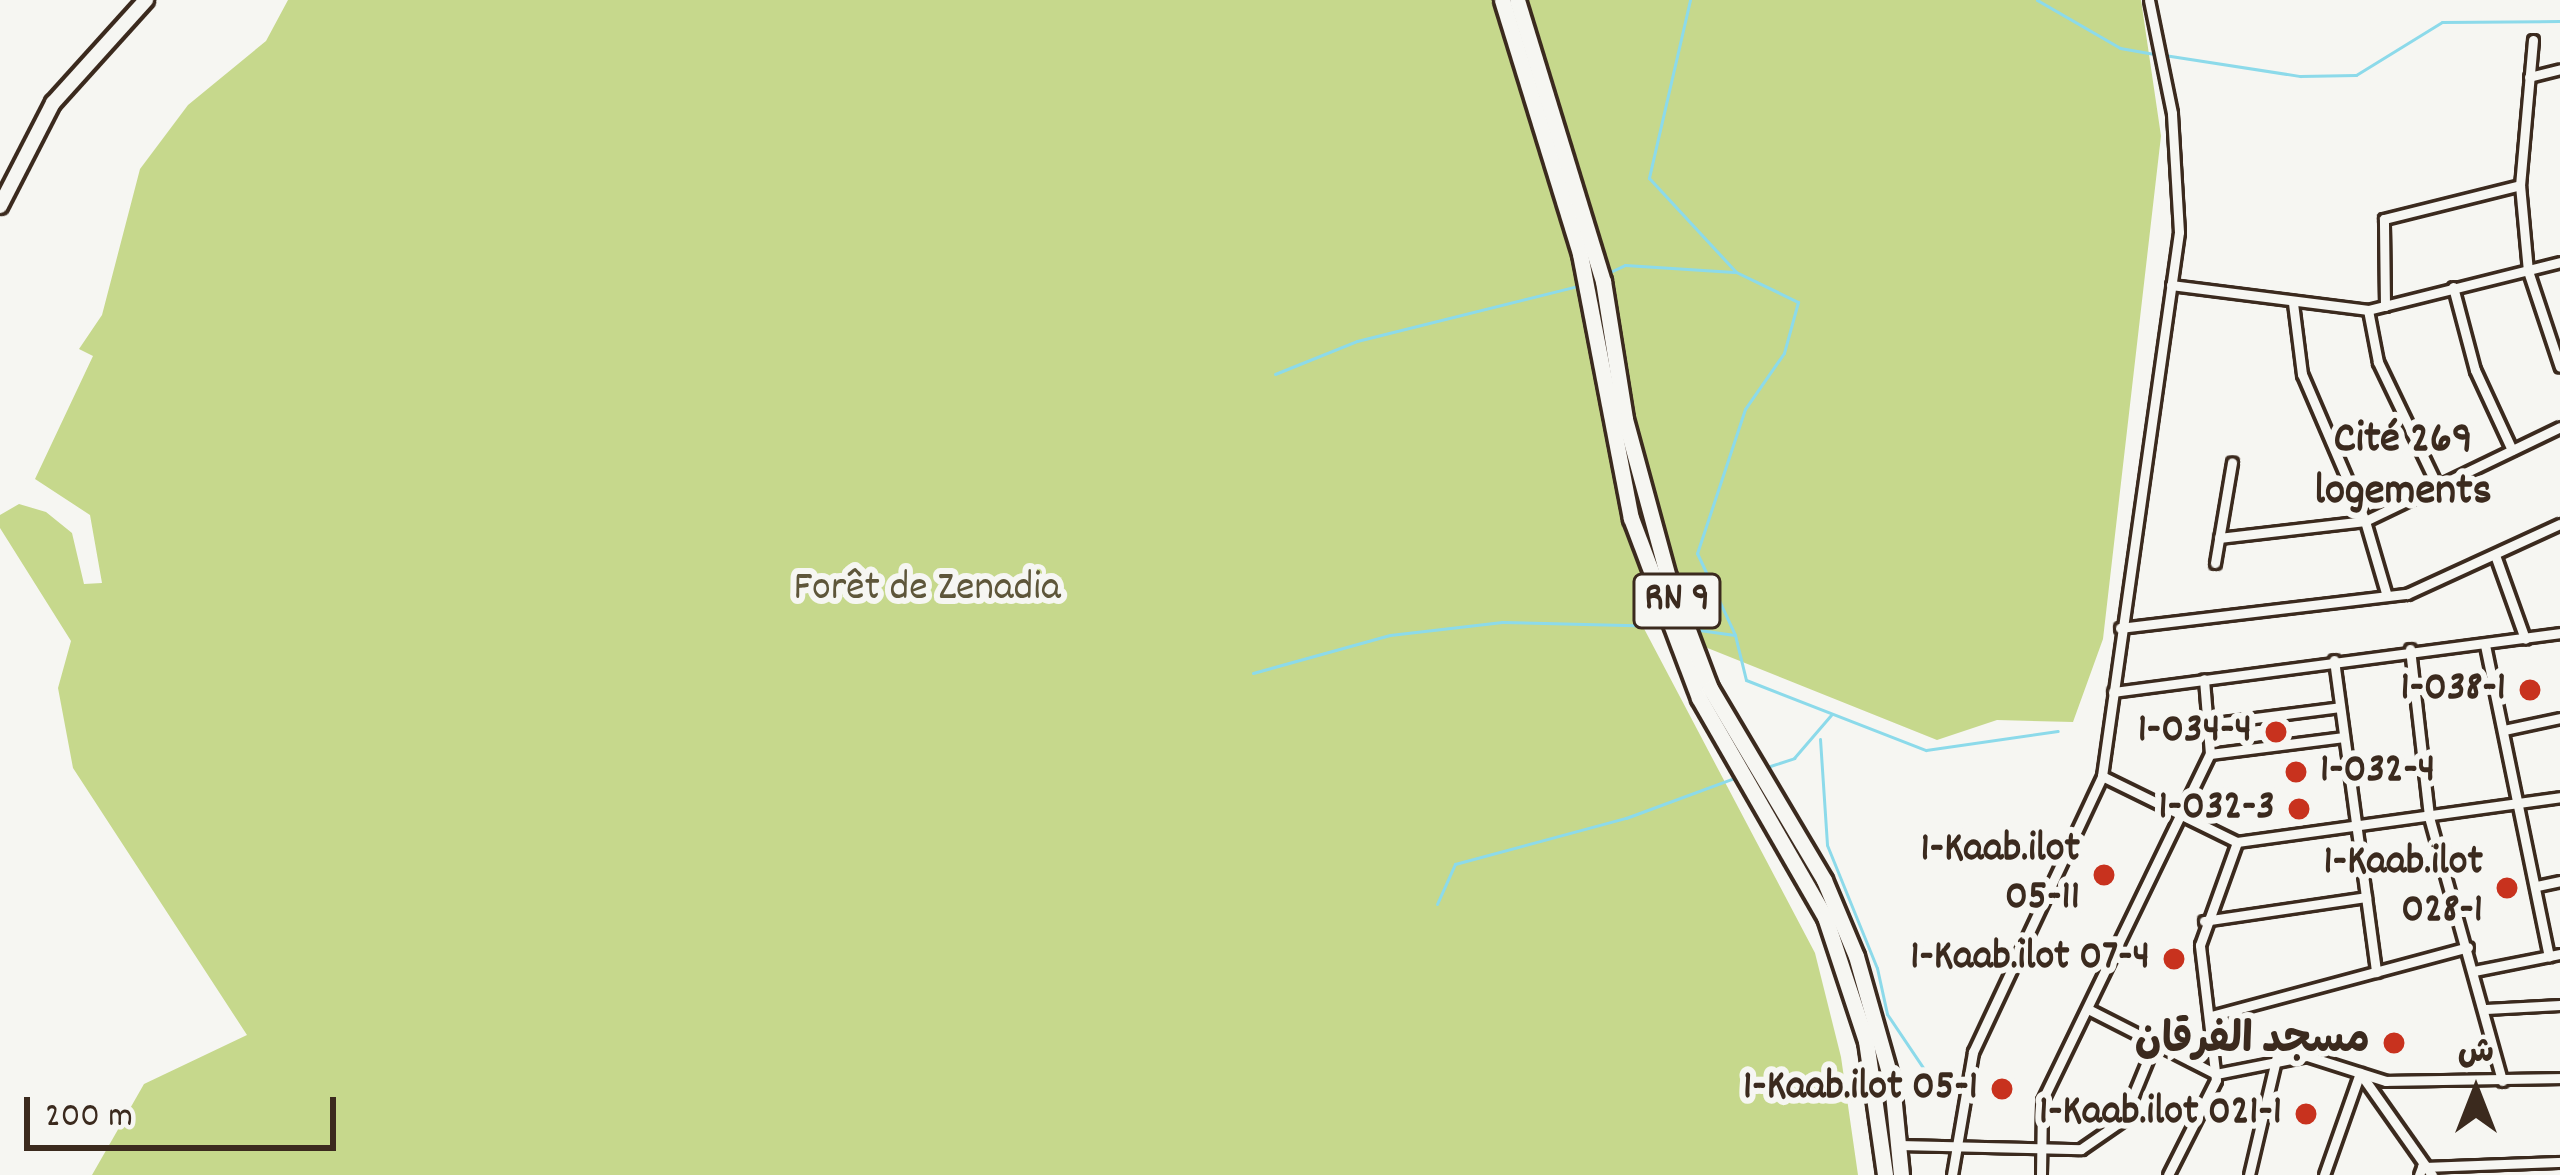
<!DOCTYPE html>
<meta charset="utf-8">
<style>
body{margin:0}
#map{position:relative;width:2560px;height:1175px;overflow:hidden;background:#f6f6f2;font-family:Dekko,"Playpen Sans Arabic",sans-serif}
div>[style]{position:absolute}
.green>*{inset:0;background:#c6d88c}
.stream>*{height:3px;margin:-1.5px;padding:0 1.5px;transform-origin:1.5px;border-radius:1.5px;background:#8cdaea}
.roads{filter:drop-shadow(3px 0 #3b2a1e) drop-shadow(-3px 0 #3b2a1e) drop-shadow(0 3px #3b2a1e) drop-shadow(0 -3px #3b2a1e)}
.minor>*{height:9px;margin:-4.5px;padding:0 4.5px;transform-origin:4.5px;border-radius:4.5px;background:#f6f6f2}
.primary>*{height:14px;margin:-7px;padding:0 7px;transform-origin:7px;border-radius:7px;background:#f6f6f2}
.trunk>*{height:15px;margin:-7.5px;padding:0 7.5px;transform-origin:7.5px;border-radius:7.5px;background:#f6f6f2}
.dots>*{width:33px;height:33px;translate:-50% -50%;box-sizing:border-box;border:6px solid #f6f6f2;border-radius:50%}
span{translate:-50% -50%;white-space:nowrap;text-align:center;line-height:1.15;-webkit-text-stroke:12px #f6f6f2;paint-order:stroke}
.shield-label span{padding:3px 9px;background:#f6f6f2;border:3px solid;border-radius:9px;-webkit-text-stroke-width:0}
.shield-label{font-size:39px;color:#3b2a1e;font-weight:700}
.park-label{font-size:42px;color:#5e563a}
.poi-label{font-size:42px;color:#3b2a1e;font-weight:700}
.right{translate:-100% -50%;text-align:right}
.left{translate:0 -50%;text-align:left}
.neighbourhood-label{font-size:45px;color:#3b2a1e;font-weight:700}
.north{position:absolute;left:2416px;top:1031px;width:120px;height:120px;-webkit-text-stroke:9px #f6f6f2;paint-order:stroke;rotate:0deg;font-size:33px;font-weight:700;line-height:48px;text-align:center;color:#3b2a1e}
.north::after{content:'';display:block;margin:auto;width:42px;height:54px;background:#3b2a1e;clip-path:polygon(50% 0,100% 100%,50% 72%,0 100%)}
.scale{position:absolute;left:24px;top:1097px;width:312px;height:54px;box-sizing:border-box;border:6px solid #3b2a1e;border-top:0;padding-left:15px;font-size:36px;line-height:42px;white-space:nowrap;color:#3b2a1e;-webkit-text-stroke:9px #f6f6f2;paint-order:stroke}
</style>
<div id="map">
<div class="green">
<div style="clip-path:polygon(288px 0,2141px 0,2161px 136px,2103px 639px,2073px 722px,1997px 720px,1937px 740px,1640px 621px,1815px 953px,1841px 1057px,1858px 1175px,92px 1175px,144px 1084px,247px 1035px,73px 768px,58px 688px,71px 641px,0 528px,0 515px,19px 504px,46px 512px,72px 533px,84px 584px,102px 583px,90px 515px,35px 479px,93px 356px,79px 349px,102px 315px,140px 169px,188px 105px,266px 41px)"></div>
</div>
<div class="stream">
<div style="left:1690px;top:0;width:183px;rotate:103deg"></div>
<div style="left:1649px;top:178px;width:128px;rotate:47.2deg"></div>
<div style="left:1736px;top:272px;width:69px;rotate:25.8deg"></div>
<div style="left:1798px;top:302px;width:53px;rotate:105.4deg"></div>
<div style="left:1784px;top:353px;width:68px;rotate:124.9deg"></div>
<div style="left:1745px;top:409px;width:152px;rotate:108.4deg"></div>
<div style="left:1697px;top:553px;width:90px;rotate:65.1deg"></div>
<div style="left:1735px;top:635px;width:46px;rotate:76.3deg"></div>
<div style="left:1746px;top:680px;width:193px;rotate:21.3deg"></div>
<div style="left:1926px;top:750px;width:133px;rotate:-8.2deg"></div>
<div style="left:2037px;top:0;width:96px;rotate:30deg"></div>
<div style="left:2120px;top:48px;width:36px;rotate:10deg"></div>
<div style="left:2164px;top:55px;width:138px;rotate:8.8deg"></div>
<div style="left:2300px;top:76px;width:56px;rotate:-1deg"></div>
<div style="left:2356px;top:75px;width:101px;rotate:-31.6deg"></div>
<div style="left:2442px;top:22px;width:118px;rotate:-0.5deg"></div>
<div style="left:1608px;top:273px;width:19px;rotate:-25deg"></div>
<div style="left:1625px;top:265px;width:109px;rotate:3.7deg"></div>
<div style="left:1275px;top:374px;width:88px;rotate:-21.9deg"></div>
<div style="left:1357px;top:341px;width:227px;rotate:-14deg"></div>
<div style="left:1692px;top:629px;width:43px;rotate:7.9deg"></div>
<div style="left:1253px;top:673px;width:142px;rotate:-15.5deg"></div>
<div style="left:1390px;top:635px;width:113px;rotate:-6.6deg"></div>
<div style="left:1502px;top:622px;width:163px;rotate:1.4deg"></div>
<div style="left:1820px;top:739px;width:106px;rotate:86.2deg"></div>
<div style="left:1827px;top:845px;width:133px;rotate:67.9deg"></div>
<div style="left:1877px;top:968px;width:47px;rotate:77.7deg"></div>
<div style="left:1887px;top:1014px;width:77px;rotate:56.1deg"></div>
<div style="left:1764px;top:768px;width:32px;rotate:-18deg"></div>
<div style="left:1794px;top:758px;width:57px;rotate:-49.3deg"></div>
<div style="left:1437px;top:904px;width:44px;rotate:-65.8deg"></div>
<div style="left:1455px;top:864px;width:177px;rotate:-15.1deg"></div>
<div style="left:1626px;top:818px;width:118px;rotate:-20.3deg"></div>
</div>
<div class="roads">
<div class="minor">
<div style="left:2533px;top:40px;width:146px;rotate:95.1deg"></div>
<div style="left:2520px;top:185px;width:86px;rotate:84.7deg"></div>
<div style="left:2528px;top:271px;width:101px;rotate:71.6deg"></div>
<div style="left:2529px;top:77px;width:32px;rotate:-14deg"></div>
<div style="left:2171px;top:285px;width:199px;rotate:7.2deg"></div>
<div style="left:2368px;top:310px;width:198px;rotate:-14deg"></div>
<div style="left:2453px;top:287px;width:86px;rotate:75.2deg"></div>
<div style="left:2475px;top:370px;width:88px;rotate:65.2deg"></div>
<div style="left:2293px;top:303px;width:72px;rotate:82.8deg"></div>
<div style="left:2302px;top:374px;width:160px;rotate:66.8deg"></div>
<div style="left:2365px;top:521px;width:75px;rotate:73.7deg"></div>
<div style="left:2385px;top:306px;width:87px;rotate:-90.7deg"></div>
<div style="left:2384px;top:219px;width:140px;rotate:-14deg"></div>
<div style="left:2368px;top:310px;width:53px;rotate:79.1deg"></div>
<div style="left:2378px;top:362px;width:136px;rotate:64.4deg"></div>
<div style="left:2219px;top:538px;width:147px;rotate:-6.6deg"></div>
<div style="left:2365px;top:521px;width:216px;rotate:-25.7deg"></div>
<div style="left:2495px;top:555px;width:89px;rotate:70.3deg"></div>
<div style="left:2215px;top:563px;width:102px;rotate:-80.4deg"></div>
<div style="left:2120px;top:628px;width:289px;rotate:-6.8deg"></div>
<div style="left:2407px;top:594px;width:168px;rotate:-24.6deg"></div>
<div style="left:2485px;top:645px;width:318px;rotate:78.4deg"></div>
<div style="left:2410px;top:649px;width:169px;rotate:83.5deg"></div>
<div style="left:2429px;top:817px;width:274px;rotate:74.5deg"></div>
<div style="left:2334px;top:660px;width:315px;rotate:82.3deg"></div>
<div style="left:2113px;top:692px;width:451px;rotate:-7.5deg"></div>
<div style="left:2208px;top:724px;width:133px;rotate:-7.3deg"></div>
<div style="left:2504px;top:730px;width:57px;rotate:-12.1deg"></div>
<div style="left:2210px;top:754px;width:135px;rotate:-7.2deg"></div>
<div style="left:2102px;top:776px;width:150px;rotate:26.1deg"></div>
<div style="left:2237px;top:842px;width:326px;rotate:-7.9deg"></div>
<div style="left:2537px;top:886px;width:24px;rotate:-12deg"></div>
<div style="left:2204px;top:921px;width:164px;rotate:-8.4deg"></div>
<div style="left:2474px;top:971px;width:88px;rotate:-11.2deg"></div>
<div style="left:2088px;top:1009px;width:144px;rotate:26.9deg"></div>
<div style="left:2216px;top:1074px;width:93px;rotate:-11.2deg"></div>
<div style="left:2307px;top:1056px;width:83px;rotate:17.6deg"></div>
<div style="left:2386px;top:1081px;width:174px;rotate:-1deg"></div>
<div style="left:2486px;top:1009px;width:74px;rotate:-3.1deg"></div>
<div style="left:2211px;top:1016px;width:266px;rotate:-15deg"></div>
<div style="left:2360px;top:1073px;width:125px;rotate:54.8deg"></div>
<div style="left:1899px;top:1145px;width:182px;rotate:1.3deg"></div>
<div style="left:2081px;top:1149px;width:51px;rotate:-34.6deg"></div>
<div style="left:2123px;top:1120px;width:84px;rotate:-67.7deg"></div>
<div style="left:1952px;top:1175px;width:125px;rotate:-80.3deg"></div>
<div style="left:1973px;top:1052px;width:305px;rotate:-64.9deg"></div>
<div style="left:2102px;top:776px;width:549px;rotate:-81.94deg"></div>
<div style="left:2179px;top:232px;width:119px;rotate:-93.4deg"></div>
<div style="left:2172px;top:113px;width:115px;rotate:-101.5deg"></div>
<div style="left:2041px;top:1175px;width:74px;rotate:-89.2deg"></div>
<div style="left:2042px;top:1101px;width:386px;rotate:-64.2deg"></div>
<div style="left:2210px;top:754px;width:75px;rotate:-94.6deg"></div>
<div style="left:2168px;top:1175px;width:106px;rotate:-63.2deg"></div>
<div style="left:2216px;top:1080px;width:136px;rotate:-96.8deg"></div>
<div style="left:2200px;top:945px;width:109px;rotate:-70.2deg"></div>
<div style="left:2249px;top:1175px;width:122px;rotate:-76.8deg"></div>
<div style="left:2324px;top:1175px;width:108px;rotate:-70.6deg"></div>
<div style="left:2419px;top:1175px;width:9px;rotate:-69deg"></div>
<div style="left:2422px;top:1167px;width:138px;rotate:-2.1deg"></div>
</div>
<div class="primary">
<div style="left:0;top:206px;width:116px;rotate:-62.8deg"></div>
<div style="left:53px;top:103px;width:139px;rotate:-47.9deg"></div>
</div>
<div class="trunk">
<div style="left:1502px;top:0;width:266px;rotate:72.9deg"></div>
<div style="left:1580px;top:254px;width:269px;rotate:79.1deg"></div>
<div style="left:1631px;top:518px;width:192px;rotate:69.3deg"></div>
<div style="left:1699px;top:698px;width:253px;rotate:60.1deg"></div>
<div style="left:1825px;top:917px;width:131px;rotate:71.7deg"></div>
<div style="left:1866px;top:1041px;width:135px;rotate:81.9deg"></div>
<div style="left:1517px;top:0;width:294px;rotate:73deg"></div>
<div style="left:1603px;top:281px;width:140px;rotate:80.9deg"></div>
<div style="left:1625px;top:419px;width:164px;rotate:74.8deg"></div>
<div style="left:1668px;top:577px;width:119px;rotate:69.3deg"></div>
<div style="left:1710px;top:688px;width:223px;rotate:59.3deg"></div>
<div style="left:1824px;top:880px;width:82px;rotate:67.2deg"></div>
<div style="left:1856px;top:956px;width:132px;rotate:74.2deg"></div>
<div style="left:1892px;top:1083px;width:92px;rotate:84.4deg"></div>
</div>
</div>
<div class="dots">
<div style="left:2530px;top:690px;background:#c8321e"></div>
<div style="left:2276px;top:732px;background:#c8321e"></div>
<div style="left:2296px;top:772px;background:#c8321e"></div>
<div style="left:2299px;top:809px;background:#c8321e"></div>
<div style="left:2104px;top:875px;background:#c8321e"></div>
<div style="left:2507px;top:888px;background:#c8321e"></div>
<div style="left:2174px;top:959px;background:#c8321e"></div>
<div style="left:2394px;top:1043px;background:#c8321e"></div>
<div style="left:2002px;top:1089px;background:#c8321e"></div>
<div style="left:2306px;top:1114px;background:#c8321e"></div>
</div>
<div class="shield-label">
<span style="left:1677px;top:601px">RN 9</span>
</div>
<div class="park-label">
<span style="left:927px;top:590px">Forêt de Zenadia</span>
</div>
<div class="poi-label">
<span class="right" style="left:2506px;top:690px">1-038-1</span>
<span class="right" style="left:2252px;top:732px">1-034-4</span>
<span class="left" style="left:2320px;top:772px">1-032-4</span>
<span class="right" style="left:2275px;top:809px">1-032-3</span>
<span class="right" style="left:2080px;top:875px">1-Kaab.ilot<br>05-11</span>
<span class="right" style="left:2483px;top:888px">1-Kaab.ilot<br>028-1</span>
<span class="right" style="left:2150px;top:959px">1-Kaab.ilot 07-4</span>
<span class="right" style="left:2370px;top:1043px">مسجد الفرقان</span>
<span class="right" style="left:1978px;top:1089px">1-Kaab.ilot 05-1</span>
<span class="right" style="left:2282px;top:1114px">1-Kaab.ilot 021-1</span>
</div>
<div class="neighbourhood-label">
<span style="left:2403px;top:468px">Cité 269<br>logements</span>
</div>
<div class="north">ش</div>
<div class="scale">200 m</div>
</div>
